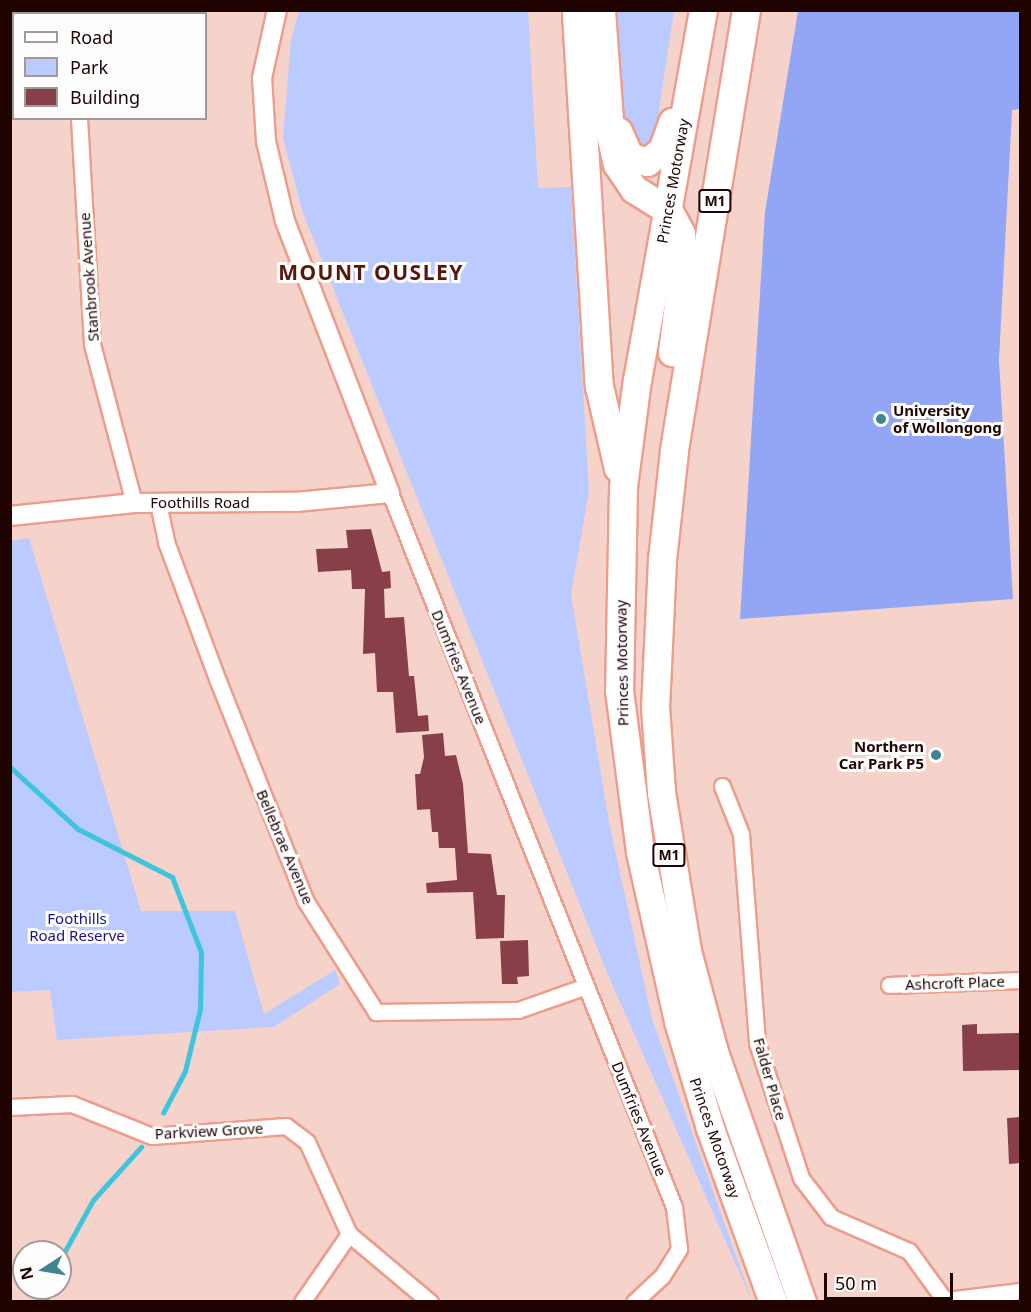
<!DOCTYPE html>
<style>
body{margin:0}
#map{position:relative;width:1031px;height:1312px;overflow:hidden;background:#f5d3cb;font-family:"Noto Sans",sans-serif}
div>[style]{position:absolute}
.green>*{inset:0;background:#bbcaff}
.forest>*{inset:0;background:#92a6f5}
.stream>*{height:5px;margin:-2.5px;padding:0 2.5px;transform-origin:2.5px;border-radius:2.5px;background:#3ec4dd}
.building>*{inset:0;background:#893f4a}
.roads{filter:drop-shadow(2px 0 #ed9d8c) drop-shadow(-2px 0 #ed9d8c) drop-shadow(0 2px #ed9d8c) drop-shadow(0 -2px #ed9d8c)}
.minor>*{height:15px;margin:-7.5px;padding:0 7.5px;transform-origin:7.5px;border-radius:7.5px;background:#fff}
.tertiary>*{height:18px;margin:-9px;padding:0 9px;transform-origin:9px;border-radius:9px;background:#fff}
.motorway>*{height:27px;margin:-13.5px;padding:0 13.5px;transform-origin:13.5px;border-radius:13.5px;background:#fff}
.dots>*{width:16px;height:16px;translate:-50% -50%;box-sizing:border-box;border:3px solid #fdfdfd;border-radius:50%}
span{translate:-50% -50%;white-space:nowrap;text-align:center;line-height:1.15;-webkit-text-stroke:6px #fdfdfd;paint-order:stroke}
.shield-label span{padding:2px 4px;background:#fdfdfd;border:2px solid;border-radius:4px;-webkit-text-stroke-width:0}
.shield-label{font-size:14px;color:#1f0402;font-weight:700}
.street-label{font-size:15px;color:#1f0402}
.poi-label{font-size:15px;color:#1f0402;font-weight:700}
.left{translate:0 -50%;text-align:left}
.right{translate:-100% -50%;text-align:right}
.park-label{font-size:15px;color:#1c1285}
.district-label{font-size:21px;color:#59160a;font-weight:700;letter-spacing:1.5px}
.frame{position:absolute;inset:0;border:12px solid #1f0402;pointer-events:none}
.legend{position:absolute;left:12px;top:12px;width:195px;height:108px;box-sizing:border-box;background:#fdfdfd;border:2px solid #a49999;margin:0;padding:8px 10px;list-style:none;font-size:18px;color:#1f0402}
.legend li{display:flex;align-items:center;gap:12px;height:30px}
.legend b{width:30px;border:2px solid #a49999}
.north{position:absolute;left:12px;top:1240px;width:60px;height:60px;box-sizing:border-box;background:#fdfdfd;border:2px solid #a49999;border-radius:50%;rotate:258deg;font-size:16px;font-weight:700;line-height:24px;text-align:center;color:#1f0402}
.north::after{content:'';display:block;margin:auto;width:21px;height:27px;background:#3f8491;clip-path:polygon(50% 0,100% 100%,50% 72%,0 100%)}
.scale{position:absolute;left:824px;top:1273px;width:129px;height:27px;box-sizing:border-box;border:3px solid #1f0402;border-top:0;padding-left:8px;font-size:18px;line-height:21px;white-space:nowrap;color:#1f0402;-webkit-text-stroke:4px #fdfdfd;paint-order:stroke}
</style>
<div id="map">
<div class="green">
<div style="clip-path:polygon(299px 11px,528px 11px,538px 188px,571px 187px,589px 491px,571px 595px,609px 822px,652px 1019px,752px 1301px,606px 970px,303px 213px,283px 138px,291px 40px)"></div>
<div style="clip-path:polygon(616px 11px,674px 11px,655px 135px,643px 151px,634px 147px,621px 117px)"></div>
<div style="clip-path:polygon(29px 538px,141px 911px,235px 911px,264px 1014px,335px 970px,340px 984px,274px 1027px,57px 1040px,50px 990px,11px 992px,10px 541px)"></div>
</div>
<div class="forest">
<div style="clip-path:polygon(798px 11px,1020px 11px,1020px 109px,1012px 110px,999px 360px,1013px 599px,740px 619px,765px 212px)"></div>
</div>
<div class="stream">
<div style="left:10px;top:767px;width:92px;rotate:42.4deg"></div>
<div style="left:78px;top:829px;width:106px;rotate:27.1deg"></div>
<div style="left:172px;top:877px;width:80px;rotate:68.9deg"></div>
<div style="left:201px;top:952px;width:57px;rotate:91deg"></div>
<div style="left:200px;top:1009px;width:64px;rotate:103.6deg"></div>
<div style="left:185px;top:1071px;width:47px;rotate:117.6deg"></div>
<div style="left:60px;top:1260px;width:68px;rotate:-61.2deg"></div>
<div style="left:93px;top:1200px;width:72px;rotate:-47.8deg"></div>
<div style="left:46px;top:1302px;width:14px;rotate:-78deg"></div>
</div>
<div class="building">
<div style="clip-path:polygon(371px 529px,382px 572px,390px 571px,391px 588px,384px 589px,385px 618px,404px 617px,409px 676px,414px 676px,418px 716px,428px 715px,429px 731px,396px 733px,393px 692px,377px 692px,375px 653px,363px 654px,365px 589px,352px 589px,351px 570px,318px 572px,316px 549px,348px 548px,346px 530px)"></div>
<div style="clip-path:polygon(443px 733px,445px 756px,456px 755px,463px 784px,468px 853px,491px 854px,497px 895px,505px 895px,504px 938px,476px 939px,473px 892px,427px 893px,426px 883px,457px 880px,455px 848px,439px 848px,438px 832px,432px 832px,430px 809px,417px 810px,415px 774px,420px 774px,424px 757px,422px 735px)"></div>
<div style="clip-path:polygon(528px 940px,529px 976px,517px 977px,518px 984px,502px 984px,500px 941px)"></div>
<div style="clip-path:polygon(977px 1024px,977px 1034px,1020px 1033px,1020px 1070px,963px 1071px,962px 1025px)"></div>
<div style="clip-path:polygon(1020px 1117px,1020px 1163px,1009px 1164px,1007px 1118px)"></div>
</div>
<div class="roads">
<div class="minor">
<div style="left:77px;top:14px;width:4px;rotate:-90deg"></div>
<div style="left:79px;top:118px;width:226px;rotate:86.7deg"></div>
<div style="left:92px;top:344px;width:164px;rotate:75.2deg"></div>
<div style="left:390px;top:493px;width:768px;rotate:68.31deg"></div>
<div style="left:674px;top:1207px;width:42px;rotate:83.2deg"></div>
<div style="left:679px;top:1249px;width:32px;rotate:122deg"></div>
<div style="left:662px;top:1276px;width:38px;rotate:137deg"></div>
<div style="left:158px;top:503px;width:40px;rotate:78deg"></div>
<div style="left:166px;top:542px;width:148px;rotate:69.5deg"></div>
<div style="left:218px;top:681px;width:236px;rotate:68.3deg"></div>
<div style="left:305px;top:900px;width:133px;rotate:57.6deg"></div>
<div style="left:376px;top:1012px;width:142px;rotate:-0.8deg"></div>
<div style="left:518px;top:1010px;width:72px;rotate:-19.4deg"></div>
<div style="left:722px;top:786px;width:52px;rotate:68.4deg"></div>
<div style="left:741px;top:834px;width:210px;rotate:85.6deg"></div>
<div style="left:757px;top:1043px;width:142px;rotate:71.9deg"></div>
<div style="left:801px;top:1178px;width:49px;rotate:52.4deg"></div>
<div style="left:831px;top:1217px;width:85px;rotate:23.6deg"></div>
<div style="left:909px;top:1251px;width:63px;rotate:54deg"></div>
<div style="left:889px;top:985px;width:131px;rotate:-2.2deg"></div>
<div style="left:10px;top:1107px;width:62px;rotate:-2.8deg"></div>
<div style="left:72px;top:1104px;width:86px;rotate:21.8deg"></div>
<div style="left:152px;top:1136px;width:134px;rotate:-4.3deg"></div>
<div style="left:286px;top:1126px;width:26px;rotate:37deg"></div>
<div style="left:307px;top:1142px;width:101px;rotate:65.5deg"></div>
<div style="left:349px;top:1234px;width:106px;rotate:40deg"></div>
<div style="left:946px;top:1300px;width:75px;rotate:-6.9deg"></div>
<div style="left:302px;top:1302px;width:83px;rotate:-55.3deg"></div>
</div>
<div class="tertiary">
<div style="left:10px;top:516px;width:125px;rotate:-6deg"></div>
<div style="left:134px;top:503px;width:162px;rotate:-0.4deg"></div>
<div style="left:296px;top:502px;width:94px;rotate:-5.5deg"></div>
<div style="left:390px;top:493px;width:292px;rotate:-111.1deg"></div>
<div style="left:285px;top:221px;width:82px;rotate:-103.4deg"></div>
<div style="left:266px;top:141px;width:63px;rotate:-93.6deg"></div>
<div style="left:262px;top:78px;width:70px;rotate:-77.6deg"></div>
</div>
<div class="motorway">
<div style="left:703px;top:10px;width:375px;rotate:100.1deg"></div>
<div style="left:637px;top:379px;width:109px;rotate:97.4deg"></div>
<div style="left:623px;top:487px;width:203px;rotate:91.1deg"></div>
<div style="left:619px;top:690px;width:163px;rotate:82.6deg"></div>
<div style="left:640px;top:852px;width:173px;rotate:77.3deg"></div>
<div style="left:678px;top:1021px;width:112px;rotate:73.3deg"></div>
<div style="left:710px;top:1128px;width:185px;rotate:70.1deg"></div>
<div style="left:746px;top:10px;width:447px;rotate:99.3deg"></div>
<div style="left:674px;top:451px;width:110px;rotate:96.3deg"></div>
<div style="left:662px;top:560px;width:146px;rotate:92.7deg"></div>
<div style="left:655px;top:706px;width:86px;rotate:86deg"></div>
<div style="left:661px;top:792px;width:161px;rotate:80.7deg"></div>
<div style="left:687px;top:951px;width:105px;rotate:75deg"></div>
<div style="left:714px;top:1052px;width:265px;rotate:70.6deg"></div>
<div style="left:601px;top:11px;width:123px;rotate:85.8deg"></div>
<div style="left:610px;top:134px;width:31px;rotate:77deg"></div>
<div style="left:617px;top:164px;width:30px;rotate:56deg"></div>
<div style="left:634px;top:189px;width:41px;rotate:32.2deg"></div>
<div style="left:669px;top:211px;width:26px;rotate:62deg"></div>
<div style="left:681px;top:234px;width:30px;rotate:86deg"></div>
<div style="left:683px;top:264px;width:89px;rotate:97.1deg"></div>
<div style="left:576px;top:14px;width:373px;rotate:86.5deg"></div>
<div style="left:599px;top:386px;width:84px;rotate:77deg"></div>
<div style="left:618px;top:131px;width:27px;rotate:66deg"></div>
<div style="left:629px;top:156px;width:19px;rotate:18deg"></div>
<div style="left:647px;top:162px;width:19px;rotate:-39deg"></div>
<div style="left:662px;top:150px;width:30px;rotate:-70deg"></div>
</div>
</div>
<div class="dots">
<div style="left:881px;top:419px;background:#3f8491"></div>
<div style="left:936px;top:755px;background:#3f8491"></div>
</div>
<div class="shield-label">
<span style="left:715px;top:201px">M1</span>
<span style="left:669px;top:855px">M1</span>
</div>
<div class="street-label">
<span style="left:673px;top:181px;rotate:-80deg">Princes Motorway</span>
<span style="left:89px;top:277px;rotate:-94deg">Stanbrook Avenue</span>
<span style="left:200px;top:503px">Foothills Road</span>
<span style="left:622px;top:663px;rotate:-91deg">Princes Motorway</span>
<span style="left:459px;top:667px;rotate:68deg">Dumfries Avenue</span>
<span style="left:285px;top:847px;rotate:67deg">Bellebrae Avenue</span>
<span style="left:955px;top:983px;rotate:-2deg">Ashcroft Place</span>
<span style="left:770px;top:1079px;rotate:74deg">Falder Place</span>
<span style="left:639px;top:1119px;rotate:68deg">Dumfries Avenue</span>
<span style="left:209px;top:1131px;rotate:-3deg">Parkview Grove</span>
<span style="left:715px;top:1138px;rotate:71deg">Princes Motorway</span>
</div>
<div class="poi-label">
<span class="left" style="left:893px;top:419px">University<br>of Wollongong</span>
<span class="right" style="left:924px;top:755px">Northern<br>Car Park P5</span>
</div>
<div class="park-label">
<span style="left:77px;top:927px">Foothills<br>Road Reserve</span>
</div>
<div class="district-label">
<span style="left:371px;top:272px">MOUNT OUSLEY</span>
</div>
<div class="frame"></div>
<ul class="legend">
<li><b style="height:8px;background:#fff"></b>Road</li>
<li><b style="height:16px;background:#bbcaff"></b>Park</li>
<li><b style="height:16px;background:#893f4a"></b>Building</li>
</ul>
<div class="north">N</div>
<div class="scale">50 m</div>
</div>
